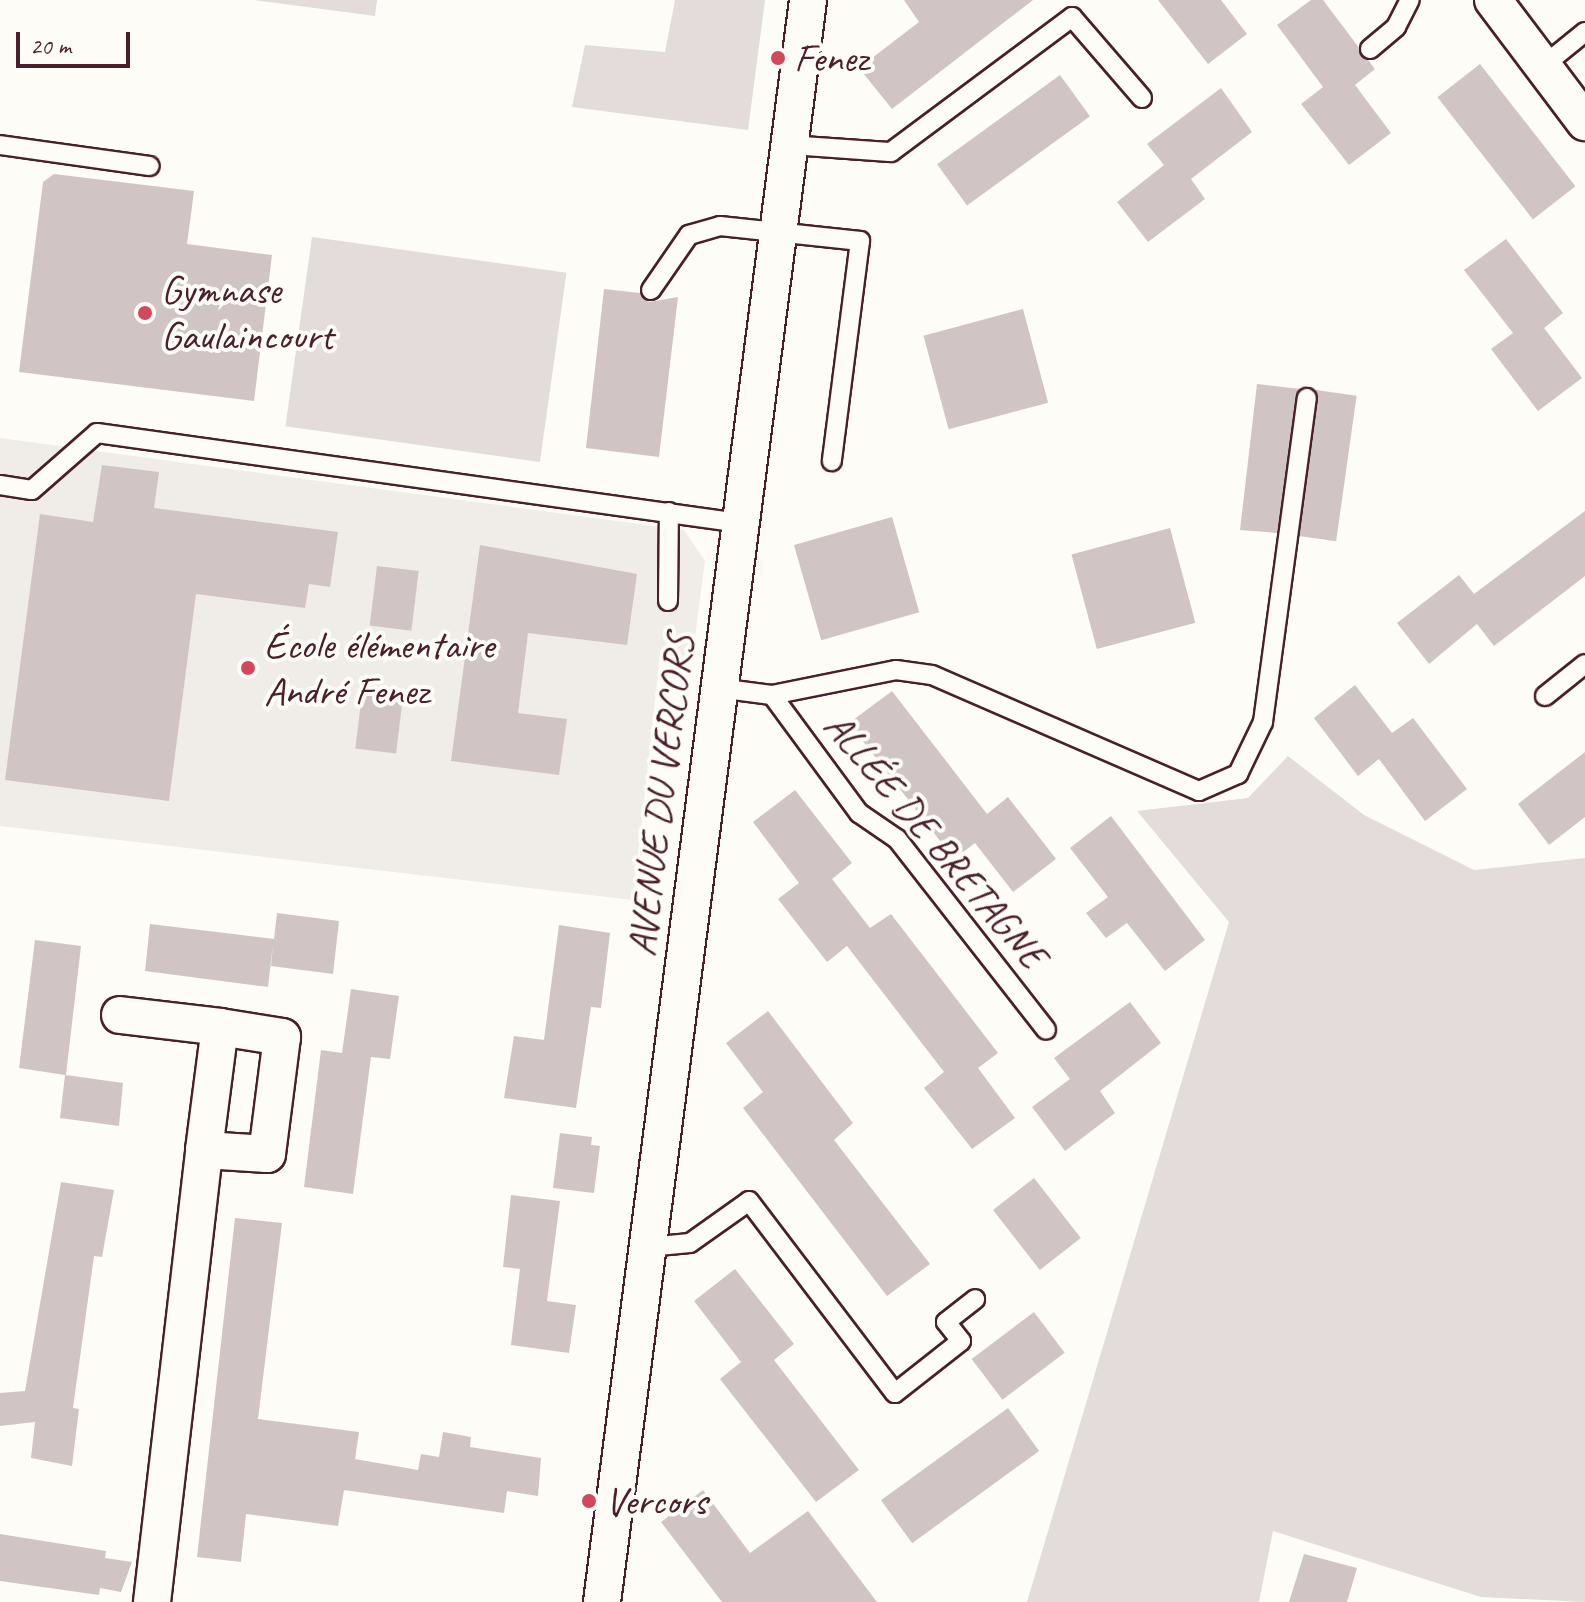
<!DOCTYPE html>
<meta charset="utf-8">
<style>
body{margin:0}
#map{position:relative;width:1585px;height:1602px;overflow:hidden;background:#fdfcf7;font-family:Caveat,sans-serif}
div>[style]{position:absolute}
.built>*{inset:0;background:#f0ece8}
.green>*{inset:0;background:#e3dcda;transform-origin:0 0}
.building>*{inset:0;background:#d0c5c4;transform-origin:0 0}
.roads{filter:drop-shadow(2px 0 #4a1f2b) drop-shadow(-2px 0 #4a1f2b) drop-shadow(0 2px #4a1f2b) drop-shadow(0 -2px #4a1f2b)}
.lane>*{height:18px;margin:-9px;padding:0 9px;transform-origin:9px;border-radius:9px;background:#fdfcf7}
.street>*{height:36px;margin:-18px;padding:0 18px;transform-origin:18px;border-radius:18px;background:#fdfcf7}
.dots>*{width:22px;height:22px;translate:-50% -50%;box-sizing:border-box;border:4px solid #fdfcf7;border-radius:50%}
span{translate:-50% -50%;white-space:nowrap;text-align:center;line-height:1.15;-webkit-text-stroke:8px #fdfcf7;paint-order:stroke}
.poi-label{font-size:40px;color:#4a1f2b}
.left{translate:0 -50%;text-align:left}
.street-label{font-size:40px;color:#4a1f2b}
.scale{position:absolute;left:16px;top:32px;width:114px;height:36px;box-sizing:border-box;border:4px solid #4a1f2b;border-top:0;padding-left:10px;font-size:24px;line-height:28px;white-space:nowrap;color:#4a1f2b;-webkit-text-stroke:6px #fdfcf7;paint-order:stroke}
</style>
<div id="map">
<div class="built">
<div style="clip-path:polygon(0 438px,684px 530px,705px 561px,692px 660px,660px 656px,633px 900px,0 826px)"></div>
</div>
<div class="green">
<div style="clip-path:polygon(254px 0,377px 0,375px 16px)"></div>
<div style="clip-path:polygon(675px 0,765px 0,748px 130px,572px 107px,585px 45px,665px 52px)"></div>
<div style="left:312px;top:237px;width:257px;height:191px;rotate:8deg"></div>
<div style="clip-path:polygon(1288px 756px,1364px 815px,1474px 870px,1585px 858px,1585px 1602px,1481px 1597px,1273px 1531px,1259px 1602px,1027px 1602px,1229px 922px,1137px 811px,1248px 798px)"></div>
</div>
<div class="building">
<div style="clip-path:polygon(904px 0,1033px 0,892px 109px,859px 68px,919px 22px)"></div>
<div style="clip-path:polygon(1158px 0,1221px 0,1247px 34px,1208px 64px)"></div>
<div style="clip-path:polygon(1311px 0,1323px 0,1375px 69px,1355px 85px,1391px 133px,1349px 165px,1301px 104px,1323px 87px,1277px 25px)"></div>
<div style="left:1480px;top:64px;width:155px;height:54px;rotate:52deg"></div>
<div style="left:1060px;top:75px;width:51px;height:152px;rotate:54deg"></div>
<div style="clip-path:polygon(1221px 88px,1252px 132px,1191px 179px,1205px 199px,1148px 242px,1117px 202px,1164px 165px,1147px 144px)"></div>
<div style="clip-path:polygon(54px 174px,194px 191px,187px 244px,272px 255px,254px 401px,19px 372px,43px 182px)"></div>
<div style="clip-path:polygon(1506px 239px,1563px 313px,1544px 328px,1582px 378px,1538px 411px,1491px 349px,1513px 333px,1464px 270px)"></div>
<div style="clip-path:polygon(604px 289px,640px 293px,649px 302px,678px 297px,659px 457px,586px 448px)"></div>
<div style="left:1023px;top:309px;width:97px;height:103px;rotate:75deg"></div>
<div style="clip-path:polygon(1257px 384px,1300px 389px,1277px 533px,1240px 530px)"></div>
<div style="left:1316px;top:390px;width:41px;height:147px;rotate:8deg"></div>
<div style="clip-path:polygon(102px 465px,159px 472px,154px 508px,338px 532px,330px 587px,309px 584px,305px 608px,196px 594px,169px 801px,5px 780px,40px 514px,93px 522px)"></div>
<div style="clip-path:polygon(1585px 511px,1585px 576px,1494px 646px,1477px 624px,1429px 664px,1397px 623px,1459px 575px,1474px 594px)"></div>
<div style="left:892px;top:517px;width:99px;height:102px;rotate:74deg"></div>
<div style="left:1170px;top:528px;width:98px;height:102px;rotate:75deg"></div>
<div style="clip-path:polygon(480px 545px,637px 574px,627px 645px,528px 633px,518px 713px,567px 719px,559px 775px,451px 761px)"></div>
<div style="left:377px;top:566px;width:42px;height:60px;rotate:7deg"></div>
<div style="clip-path:polygon(1355px 685px,1392px 733px,1413px 718px,1467px 789px,1425px 821px,1379px 759px,1358px 776px,1314px 718px)"></div>
<div style="clip-path:polygon(892px 691px,987px 814px,1008px 797px,1056px 859px,1013px 892px,975px 843px,954px 859px,849px 723px)"></div>
<div style="left:362px;top:694px;width:41px;height:55px;rotate:7deg"></div>
<div style="clip-path:polygon(1585px 752px,1585px 817px,1549px 845px,1518px 804px)"></div>
<div style="clip-path:polygon(795px 790px,852px 863px,832px 879px,870px 928px,891px 914px,998px 1053px,978px 1068px,1015px 1118px,972px 1149px,924px 1088px,944px 1072px,847px 946px,827px 962px,778px 899px,799px 883px,753px 822px)"></div>
<div style="clip-path:polygon(1111px 816px,1205px 940px,1165px 971px,1127px 923px,1106px 938px,1086px 913px,1108px 897px,1070px 848px)"></div>
<div style="clip-path:polygon(277px 913px,339px 921px,333px 974px,271px 966px,273px 944px,268px 987px,145px 971px,150px 924px,274px 939px)"></div>
<div style="clip-path:polygon(559px 925px,610px 933px,601px 1008px,591px 1007px,576px 1108px,504px 1098px,514px 1036px,544px 1040px)"></div>
<div style="clip-path:polygon(35px 940px,81px 946px,66px 1075px,123px 1083px,119px 1126px,60px 1118px,65px 1075px,19px 1068px)"></div>
<div style="clip-path:polygon(351px 989px,399px 996px,390px 1059px,371px 1057px,353px 1194px,304px 1187px,321px 1050px,342px 1053px)"></div>
<div style="clip-path:polygon(1130px 1002px,1161px 1043px,1100px 1091px,1115px 1113px,1065px 1151px,1032px 1107px,1070px 1079px,1054px 1058px)"></div>
<div style="clip-path:polygon(768px 1011px,853px 1123px,834px 1140px,930px 1264px,887px 1296px,743px 1108px,763px 1092px,726px 1043px)"></div>
<div style="clip-path:polygon(560px 1133px,592px 1137px,591px 1145px,600px 1146px,594px 1193px,553px 1188px)"></div>
<div style="left:1034px;top:1178px;width:76px;height:52px;rotate:52deg"></div>
<div style="clip-path:polygon(61px 1182px,114px 1190px,102px 1257px,94px 1256px,73px 1408px,79px 1409px,72px 1466px,31px 1458px,35px 1422px,0 1426px,0 1393px,25px 1391px)"></div>
<div style="clip-path:polygon(511px 1195px,560px 1201px,547px 1301px,576px 1305px,569px 1353px,511px 1345px,520px 1269px,503px 1267px)"></div>
<div style="clip-path:polygon(235px 1218px,282px 1223px,258px 1419px,359px 1432px,355px 1459px,418px 1470px,421px 1454px,439px 1457px,443px 1432px,471px 1437px,470px 1447px,541px 1458px,538px 1496px,507px 1491px,504px 1513px,344px 1490px,338px 1526px,246px 1514px,241px 1562px,197px 1557px)"></div>
<div style="clip-path:polygon(735px 1269px,794px 1344px,774px 1360px,859px 1470px,816px 1502px,720px 1379px,741px 1362px,694px 1301px)"></div>
<div style="left:1034px;top:1312px;width:51px;height:78px;rotate:53deg"></div>
<div style="left:1008px;top:1408px;width:53px;height:157px;rotate:54deg"></div>
<div style="clip-path:polygon(703px 1490px,750px 1553px,808px 1511px,877px 1602px,722px 1602px,661px 1522px)"></div>
<div style="clip-path:polygon(0 1534px,106px 1551px,105px 1558px,132px 1562px,121px 1592px,100px 1588px,99px 1595px,0 1581px)"></div>
<div style="clip-path:polygon(1304px 1554px,1357px 1568px,1347px 1602px,1289px 1602px)"></div>
</div>
<div class="roads">
<div class="lane">
<div style="left:1370px;top:49px;width:34px;rotate:-40deg"></div>
<div style="left:1396px;top:27px;width:30px;rotate:-63deg"></div>
<div style="left:1543px;top:66px;width:54px;rotate:-39deg"></div>
<div style="left:0;top:145px;width:151px;rotate:8deg"></div>
<div style="left:790px;top:145px;width:101px;rotate:4deg"></div>
<div style="left:891px;top:152px;width:226px;rotate:-36.7deg"></div>
<div style="left:1072px;top:17px;width:107px;rotate:49.2deg"></div>
<div style="left:651px;top:290px;width:67px;rotate:-55.4deg"></div>
<div style="left:689px;top:235px;width:32px;rotate:-16deg"></div>
<div style="left:720px;top:226px;width:141px;rotate:6.1deg"></div>
<div style="left:860px;top:241px;width:222px;rotate:97.3deg"></div>
<div style="left:0;top:485px;width:32px;rotate:9deg"></div>
<div style="left:32px;top:490px;width:86px;rotate:-41.2deg"></div>
<div style="left:97px;top:433px;width:648px;rotate:7.98deg"></div>
<div style="left:668px;top:601px;width:89px;rotate:-89.4deg"></div>
<div style="left:718px;top:688px;width:54px;rotate:7.4deg"></div>
<div style="left:772px;top:695px;width:126px;rotate:-11.4deg"></div>
<div style="left:896px;top:670px;width:36px;rotate:8deg"></div>
<div style="left:932px;top:675px;width:291px;rotate:23.5deg"></div>
<div style="left:1199px;top:791px;width:43px;rotate:-23.6deg"></div>
<div style="left:1238px;top:774px;width:58px;rotate:-64.3deg"></div>
<div style="left:1263px;top:722px;width:327px;rotate:-82.3deg"></div>
<div style="left:772px;top:695px;width:147px;rotate:53.6deg"></div>
<div style="left:859px;top:813px;width:46px;rotate:34.4deg"></div>
<div style="left:897px;top:839px;width:242px;rotate:52deg"></div>
<div style="left:1545px;top:696px;width:51px;rotate:-38.7deg"></div>
<div style="left:648px;top:1247px;width:42px;rotate:-5.4deg"></div>
<div style="left:690px;top:1243px;width:72px;rotate:-35.4deg"></div>
<div style="left:749px;top:1201px;width:241px;rotate:52.8deg"></div>
<div style="left:895px;top:1393px;width:84px;rotate:-38.2deg"></div>
<div style="left:961px;top:1341px;width:24px;rotate:-128deg"></div>
<div style="left:946px;top:1322px;width:37px;rotate:-38deg"></div>
</div>
<div class="street">
<div style="left:1493px;top:0;width:153px;rotate:53deg"></div>
<div style="left:120px;top:1015px;width:101px;rotate:6.8deg"></div>
<div style="left:220px;top:1027px;width:63px;rotate:9.2deg"></div>
<div style="left:282px;top:1037px;width:118px;rotate:97.3deg"></div>
<div style="left:267px;top:1154px;width:63px;rotate:-176.4deg"></div>
<div style="left:204px;top:1150px;width:124px;rotate:-82.6deg"></div>
<div style="left:152px;top:1602px;width:455px;rotate:-83.4deg"></div>
<div style="left:602px;top:1602px;width:1615px;rotate:-82.67deg"></div>
</div>
</div>
<div class="dots">
<div style="left:778px;top:58px;background:#d1495b"></div>
<div style="left:145px;top:313px;background:#d1495b"></div>
<div style="left:248px;top:668px;background:#d1495b"></div>
<div style="left:589px;top:1501px;background:#d1495b"></div>
</div>
<div class="poi-label">
<span class="left" style="left:794px;top:58px">Fenez</span>
<span class="left" style="left:161px;top:313px">Gymnase<br>Gaulaincourt</span>
<span class="left" style="left:264px;top:668px">École élémentaire<br>André Fenez</span>
<span class="left" style="left:605px;top:1501px">Vercors</span>
</div>
<div class="street-label">
<span style="left:660px;top:795px;rotate:-83deg">AVENUE DU VERCORS</span>
<span style="left:936px;top:840px;rotate:50deg">ALLÉE DE BRETAGNE</span>
</div>
<div class="scale">20 m</div>
</div>
